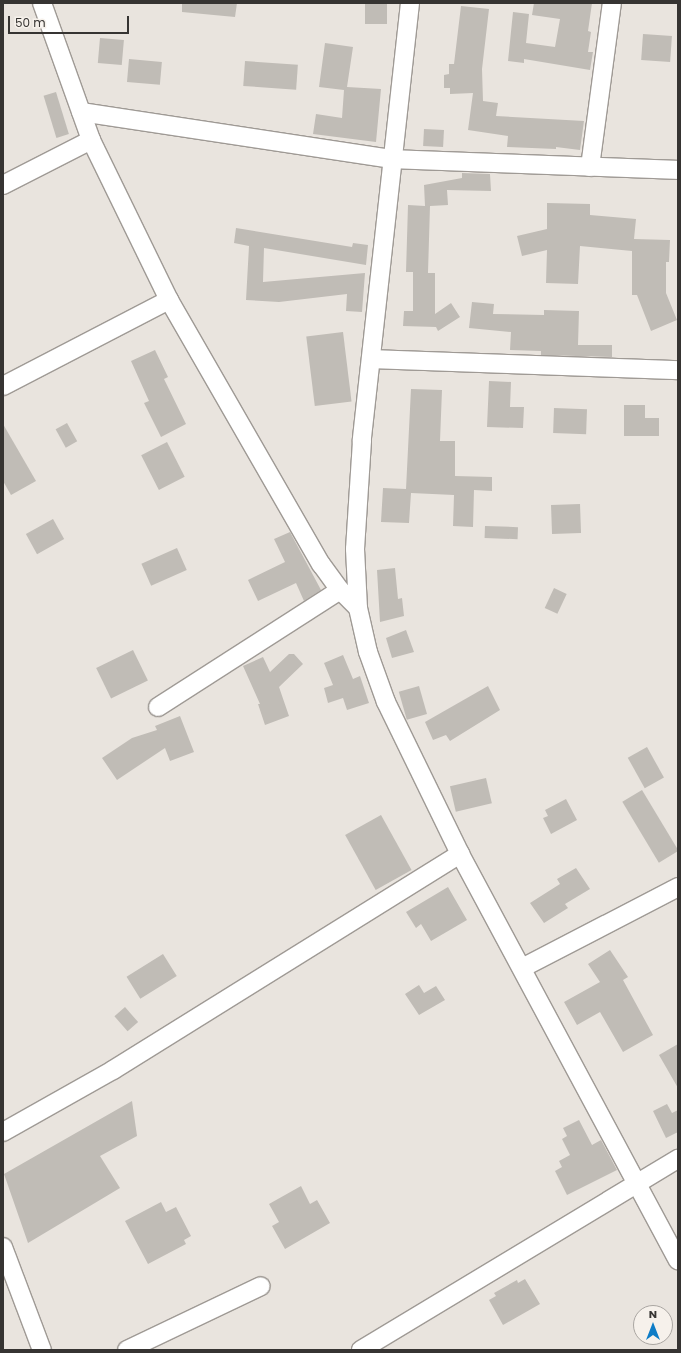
<!DOCTYPE html>
<style>
body{margin:0}
#map{position:relative;width:681px;height:1353px;overflow:hidden;background:#e9e4de;font-family:Poppins,sans-serif}
div>[style]{position:absolute}
.building>*{inset:0;background:#c0bcb6;transform-origin:0 0}
.roads{filter:drop-shadow(1px 0 #9f9a95) drop-shadow(-1px 0 #9f9a95) drop-shadow(0 1px #9f9a95) drop-shadow(0 -1px #9f9a95)}
.minor>*{height:18px;margin:-9px;padding:0 9px;transform-origin:9px;border-radius:9px;background:#fff}
span{translate:-50% -50%;white-space:nowrap;text-align:center;line-height:1.15;-webkit-text-stroke:3px #f6f1eb;paint-order:stroke}
.frame{position:absolute;inset:0;border:4px solid #363432;pointer-events:none}
.north{position:absolute;left:633px;top:1305px;width:40px;height:40px;box-sizing:border-box;background:#f6f1eb;border:1px solid #a9a5a1;border-radius:50%;rotate:0deg;font-size:11px;font-weight:700;line-height:16px;text-align:center;color:#363432}
.north::after{content:'';display:block;margin:auto;width:14px;height:18px;background:#0e7cc6;clip-path:polygon(50% 0,100% 100%,50% 72%,0 100%)}
.scale{position:absolute;left:8px;top:16px;width:121px;height:18px;box-sizing:border-box;border:2px solid #363432;border-top:0;padding-left:5px;font-size:12px;line-height:14px;white-space:nowrap;color:#363432;-webkit-text-stroke:3px #f6f1eb;paint-order:stroke}
</style>
<div id="map">
<div class="building">
<div style="clip-path:polygon(182px 3px,237px 3px,235px 17px,182px 12px)"></div>
<div style="left:365px;top:3px;width:22px;height:21px"></div>
<div style="clip-path:polygon(534px 3px,592px 3px,588px 31px,591px 32px,588px 52px,593px 52px,590px 70px,524px 59px,524px 63px,508px 61px,513px 12px,529px 14px,526px 43px,555px 47px,560px 19px,532px 15px)"></div>
<div style="clip-path:polygon(461px 6px,489px 9px,482px 69px,483px 101px,498px 103px,496px 116px,584px 121px,580px 150px,556px 147px,556px 149px,507px 147px,508px 136px,468px 130px,473px 93px,450px 94px,450px 88px,444px 88px,444px 75px,449px 74px,449px 64px,454px 64px)"></div>
<div style="left:643px;top:34px;width:29px;height:26px;rotate:4deg"></div>
<div style="left:100px;top:38px;width:24px;height:25px;rotate:5deg"></div>
<div style="clip-path:polygon(325px 43px,353px 47px,347px 87px,381px 89px,376px 142px,313px 134px,316px 114px,342px 118px,344px 90px,319px 87px)"></div>
<div style="left:129px;top:59px;width:33px;height:23px;rotate:5deg"></div>
<div style="left:245px;top:61px;width:53px;height:25px;rotate:4deg"></div>
<div style="left:56px;top:92px;width:44px;height:13px;rotate:73deg"></div>
<div style="left:424px;top:129px;width:20px;height:17px;rotate:3deg"></div>
<div style="clip-path:polygon(462px 173px,490px 174px,491px 191px,447px 190px,448px 205px,430px 206px,428px 273px,435px 273px,435px 314px,451px 303px,460px 317px,438px 331px,436px 327px,403px 326px,404px 311px,413px 311px,413px 272px,406px 272px,408px 205px,425px 206px,424px 185px,462px 178px)"></div>
<div style="clip-path:polygon(547px 203px,590px 204px,590px 215px,636px 219px,634px 239px,670px 240px,669px 262px,666px 262px,666px 293px,677px 320px,651px 331px,637px 295px,632px 295px,632px 251px,580px 246px,578px 284px,546px 283px,547px 250px,522px 256px,517px 236px,547px 229px)"></div>
<div style="clip-path:polygon(236px 228px,352px 247px,353px 243px,368px 245px,366px 265px,264px 248px,263px 282px,365px 273px,362px 312px,346px 311px,347px 294px,279px 302px,246px 300px,249px 246px,234px 243px)"></div>
<div style="clip-path:polygon(472px 302px,494px 304px,493px 314px,544px 315px,544px 310px,579px 311px,578px 345px,612px 345px,612px 357px,541px 355px,541px 351px,510px 350px,511px 332px,469px 328px)"></div>
<div style="left:343px;top:332px;width:70px;height:37px;rotate:83deg"></div>
<div style="clip-path:polygon(155px 350px,168px 377px,164px 379px,186px 424px,161px 437px,144px 403px,149px 401px,131px 361px)"></div>
<div style="clip-path:polygon(489px 381px,511px 382px,510px 407px,524px 407px,523px 428px,487px 427px)"></div>
<div style="clip-path:polygon(411px 389px,442px 390px,440px 441px,455px 441px,455px 476px,492px 477px,492px 491px,474px 490px,473px 527px,453px 526px,454px 495px,411px 493px,409px 523px,381px 522px,383px 488px,406px 489px)"></div>
<div style="clip-path:polygon(624px 405px,645px 405px,645px 418px,659px 418px,659px 436px,624px 436px)"></div>
<div style="left:554px;top:408px;width:33px;height:25px;rotate:2deg"></div>
<div style="left:67px;top:423px;width:21px;height:13px;rotate:61deg"></div>
<div style="clip-path:polygon(3px 424px,36px 481px,11px 495px,3px 481px)"></div>
<div style="left:167px;top:442px;width:39px;height:29px;rotate:63deg"></div>
<div style="left:580px;top:504px;width:29px;height:29px;rotate:88deg"></div>
<div style="left:53px;top:519px;width:23px;height:31px;rotate:61deg"></div>
<div style="left:485px;top:526px;width:33px;height:12px;rotate:2deg"></div>
<div style="clip-path:polygon(290px 532px,321px 590px,304px 601px,296px 583px,258px 601px,248px 580px,285px 562px,274px 539px)"></div>
<div style="left:177px;top:548px;width:24px;height:39px;rotate:66deg"></div>
<div style="clip-path:polygon(395px 568px,398px 599px,402px 598px,404px 616px,380px 622px,377px 570px)"></div>
<div style="left:554px;top:588px;width:14px;height:22px;rotate:25deg"></div>
<div style="clip-path:polygon(406px 630px,414px 652px,392px 658px,386px 638px)"></div>
<div style="left:133px;top:650px;width:34px;height:41px;rotate:64deg"></div>
<div style="clip-path:polygon(289px 654px,294px 654px,303px 664px,279px 687px,289px 716px,265px 725px,258px 704px,260px 704px,243px 666px,263px 657px,270px 672px)"></div>
<div style="clip-path:polygon(343px 655px,353px 679px,360px 676px,369px 703px,347px 710px,343px 698px,328px 703px,324px 688px,333px 685px,324px 663px)"></div>
<div style="left:419px;top:686px;width:29px;height:21px;rotate:74deg"></div>
<div style="clip-path:polygon(488px 686px,500px 710px,450px 741px,446px 735px,433px 740px,425px 722px)"></div>
<div style="clip-path:polygon(180px 716px,194px 752px,170px 761px,165px 748px,117px 780px,102px 758px,132px 738px,157px 730px,155px 726px)"></div>
<div style="left:647px;top:747px;width:35px;height:22px;rotate:61deg"></div>
<div style="left:486px;top:778px;width:26px;height:37px;rotate:77deg"></div>
<div style="left:642px;top:790px;width:71px;height:23px;rotate:59deg"></div>
<div style="clip-path:polygon(566px 799px,577px 820px,551px 834px,543px 818px,548px 816px,545px 810px)"></div>
<div style="left:381px;top:815px;width:63px;height:41px;rotate:61deg"></div>
<div style="clip-path:polygon(576px 868px,590px 889px,565px 904px,568px 908px,544px 923px,530px 903px,560px 884px,557px 879px)"></div>
<div style="clip-path:polygon(448px 887px,467px 920px,431px 941px,421px 924px,416px 928px,406px 912px)"></div>
<div style="clip-path:polygon(610px 950px,628px 977px,623px 980px,653px 1035px,623px 1052px,600px 1012px,577px 1025px,564px 1002px,600px 982px,588px 964px)"></div>
<div style="left:163px;top:954px;width:26px;height:43px;rotate:58deg"></div>
<div style="clip-path:polygon(419px 985px,424px 993px,436px 986px,445px 1000px,419px 1015px,405px 994px)"></div>
<div style="left:125px;top:1007px;width:20px;height:14px;rotate:49deg"></div>
<div style="clip-path:polygon(678px 1044px,678px 1088px,659px 1055px)"></div>
<div style="clip-path:polygon(132px 1101px,137px 1136px,100px 1156px,120px 1188px,28px 1243px,4px 1174px)"></div>
<div style="clip-path:polygon(667px 1104px,672px 1113px,678px 1110px,678px 1132px,666px 1138px,653px 1111px)"></div>
<div style="clip-path:polygon(579px 1120px,592px 1145px,601px 1140px,617px 1170px,567px 1195px,555px 1171px,562px 1167px,559px 1161px,570px 1155px,562px 1139px,567px 1136px,563px 1128px)"></div>
<div style="clip-path:polygon(301px 1186px,310px 1204px,317px 1200px,330px 1223px,285px 1249px,272px 1226px,279px 1222px,269px 1204px)"></div>
<div style="clip-path:polygon(161px 1202px,166px 1212px,176px 1207px,191px 1236px,184px 1240px,186px 1244px,148px 1264px,125px 1221px)"></div>
<div style="clip-path:polygon(525px 1279px,540px 1304px,503px 1325px,489px 1300px,496px 1296px,494px 1293px,517px 1280px,518px 1283px)"></div>
</div>
<div class="roads">
<div class="minor">
<div style="left:42px;top:3px;width:145px;rotate:70.3deg"></div>
<div style="left:91px;top:140px;width:178px;rotate:64deg"></div>
<div style="left:169px;top:300px;width:305px;rotate:60.1deg"></div>
<div style="left:321px;top:564px;width:32px;rotate:54deg"></div>
<div style="left:340px;top:590px;width:25px;rotate:45deg"></div>
<div style="left:410px;top:3px;width:441px;rotate:96.3deg"></div>
<div style="left:362px;top:441px;width:108px;rotate:93.7deg"></div>
<div style="left:355px;top:549px;width:59px;rotate:87.1deg"></div>
<div style="left:358px;top:608px;width:45px;rotate:77.2deg"></div>
<div style="left:368px;top:652px;width:53px;rotate:70.2deg"></div>
<div style="left:386px;top:702px;width:169px;rotate:64deg"></div>
<div style="left:460px;top:854px;width:461px;rotate:61.8deg"></div>
<div style="left:81px;top:112px;width:315px;rotate:8.6deg"></div>
<div style="left:392px;top:159px;width:286px;rotate:2.2deg"></div>
<div style="left:590px;top:167px;width:165px;rotate:-82.4deg"></div>
<div style="left:3px;top:185px;width:99px;rotate:-27.1deg"></div>
<div style="left:372px;top:359px;width:306px;rotate:2.1deg"></div>
<div style="left:3px;top:386px;width:187px;rotate:-27.4deg"></div>
<div style="left:158px;top:707px;width:216px;rotate:-32.7deg"></div>
<div style="left:522px;top:968px;width:176px;rotate:-27.4deg"></div>
<div style="left:3px;top:1132px;width:126px;rotate:-29.4deg"></div>
<div style="left:113px;top:1070px;width:409px;rotate:-31.9deg"></div>
<div style="left:3px;top:1247px;width:110px;rotate:69.3deg"></div>
<div style="left:127px;top:1350px;width:148px;rotate:-25.5deg"></div>
<div style="left:361px;top:1350px;width:370px;rotate:-31.1deg"></div>
</div>
</div>
<div class="frame"></div>
<div class="north">N</div>
<div class="scale">50 m</div>
</div>
